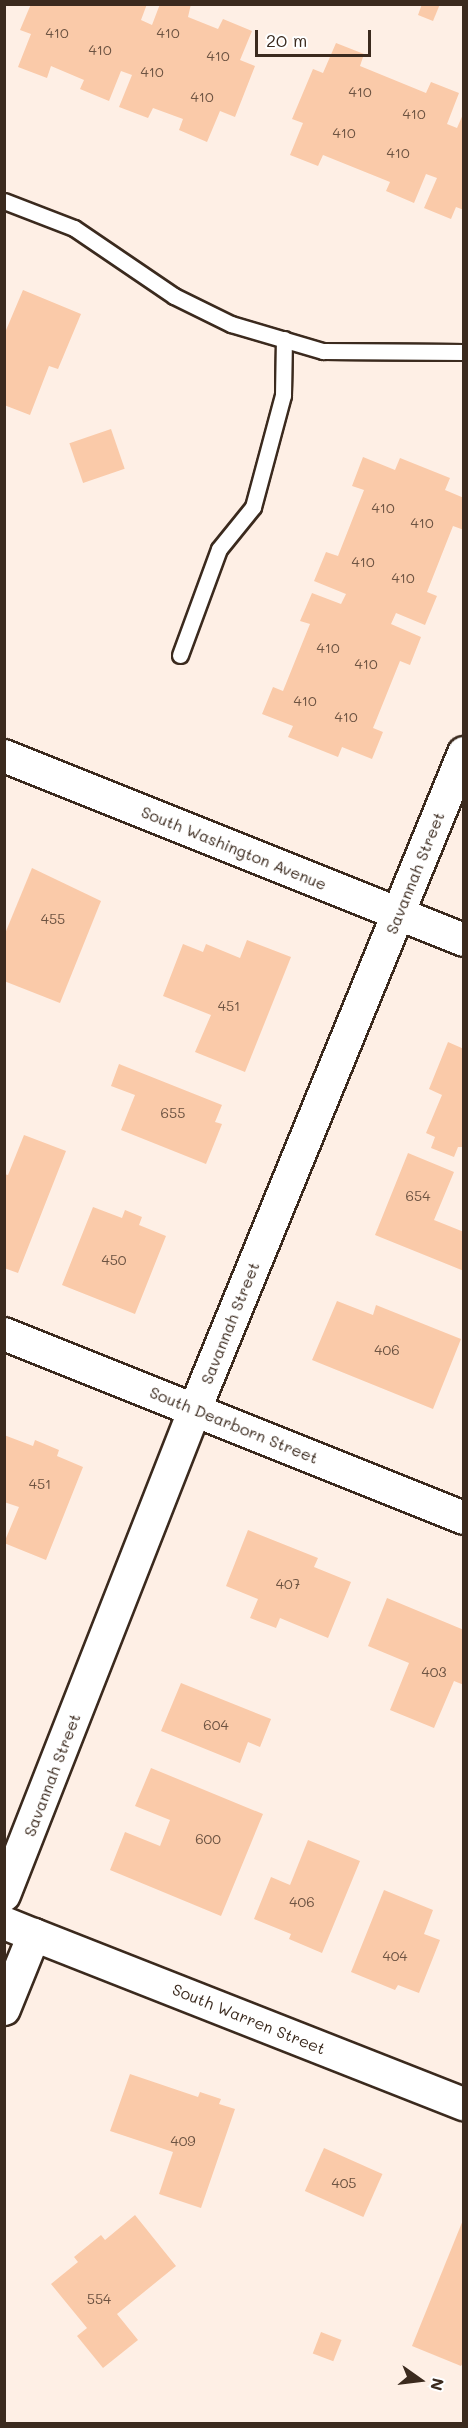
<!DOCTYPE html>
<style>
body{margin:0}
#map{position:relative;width:468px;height:2428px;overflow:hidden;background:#feefe5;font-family:Mali,sans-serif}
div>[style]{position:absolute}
.building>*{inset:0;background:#facaa9;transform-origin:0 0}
.roads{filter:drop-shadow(2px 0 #3b2a1e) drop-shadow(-2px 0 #3b2a1e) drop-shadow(0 2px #3b2a1e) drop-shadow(0 -2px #3b2a1e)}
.lane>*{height:15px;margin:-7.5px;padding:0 7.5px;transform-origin:7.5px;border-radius:7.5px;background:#fff}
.street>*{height:32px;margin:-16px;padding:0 16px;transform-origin:16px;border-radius:16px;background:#fff}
span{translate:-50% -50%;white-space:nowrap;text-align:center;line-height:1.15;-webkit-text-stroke:5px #fff;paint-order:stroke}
.number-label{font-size:14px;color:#6b5241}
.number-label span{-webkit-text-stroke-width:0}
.street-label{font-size:16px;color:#3b2a1e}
.frame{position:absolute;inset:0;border:6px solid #3b2a1e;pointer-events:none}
.north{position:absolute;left:390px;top:2350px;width:60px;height:60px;-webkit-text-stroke:4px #fff;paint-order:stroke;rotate:104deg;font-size:16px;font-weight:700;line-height:24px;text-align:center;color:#3b2a1e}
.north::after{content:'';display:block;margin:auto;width:21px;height:27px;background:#3b2a1e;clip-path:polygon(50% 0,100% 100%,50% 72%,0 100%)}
.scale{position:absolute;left:255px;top:30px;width:116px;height:27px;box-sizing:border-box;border:3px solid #3b2a1e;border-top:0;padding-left:8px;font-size:18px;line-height:21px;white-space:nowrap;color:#3b2a1e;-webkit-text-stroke:4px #fff;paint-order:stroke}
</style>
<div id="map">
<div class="building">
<div style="clip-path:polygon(31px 4px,147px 4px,141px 20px,152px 25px,160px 4px,191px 4px,188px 17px,218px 29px,223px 19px,252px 31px,240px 60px,255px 66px,235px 117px,220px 111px,207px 142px,179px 130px,183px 119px,153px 108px,148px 118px,119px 107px,132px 75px,121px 71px,109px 101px,80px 89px,84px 80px,51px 66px,47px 78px,18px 67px,31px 34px,20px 30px)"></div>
<div style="clip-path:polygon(422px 4px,440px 4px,433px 21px,418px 15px)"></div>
<div style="clip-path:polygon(336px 43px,364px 54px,360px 66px,426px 93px,431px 82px,459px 93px,447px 124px,457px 128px,464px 112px,464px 210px,456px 207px,451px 219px,424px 208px,437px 178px,426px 174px,414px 203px,386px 191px,390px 182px,323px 155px,318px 166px,290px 155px,303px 123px,292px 119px,313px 69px,323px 73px)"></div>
<div style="clip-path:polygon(23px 290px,81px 314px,58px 369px,49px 366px,30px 415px,4px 405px,4px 335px)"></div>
<div style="left:111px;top:429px;width:42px;height:44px;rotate:71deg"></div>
<div style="clip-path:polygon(363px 457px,395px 470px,400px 458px,450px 478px,445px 490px,464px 498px,464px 530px,453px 526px,427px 592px,437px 596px,425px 625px,396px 613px,391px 624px,421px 637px,410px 665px,400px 661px,373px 728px,383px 732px,372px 759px,342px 747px,338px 757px,288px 737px,293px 726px,262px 714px,273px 687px,283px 691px,310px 624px,300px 621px,312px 593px,341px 604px,346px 594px,314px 581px,326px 552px,338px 556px,364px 490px,352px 486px)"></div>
<div style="clip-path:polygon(32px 868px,101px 901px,60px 1003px,4px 981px,4px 936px)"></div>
<div style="clip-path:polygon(247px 940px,291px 957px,245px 1072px,195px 1052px,211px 1015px,163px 996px,183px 944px,203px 952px,206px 944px,240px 958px)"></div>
<div style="clip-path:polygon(448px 1042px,464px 1049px,464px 1147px,458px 1147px,454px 1157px,431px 1148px,435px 1137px,426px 1133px,442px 1095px,429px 1089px)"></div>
<div style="clip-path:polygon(119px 1064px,222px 1105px,215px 1122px,222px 1124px,206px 1164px,121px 1130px,135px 1095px,111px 1086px)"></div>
<div style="clip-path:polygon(24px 1135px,66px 1151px,18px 1273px,4px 1268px,4px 1174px,8px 1175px)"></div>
<div style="clip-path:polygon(408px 1153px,454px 1172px,434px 1220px,464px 1232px,464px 1271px,375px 1235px)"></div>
<div style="clip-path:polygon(93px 1207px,122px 1218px,125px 1210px,142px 1217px,139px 1225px,166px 1236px,135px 1314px,62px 1285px)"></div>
<div style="clip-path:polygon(337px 1301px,373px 1315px,376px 1305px,461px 1339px,433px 1409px,312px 1360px)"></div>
<div style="clip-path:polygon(4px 1435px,33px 1446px,35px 1440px,59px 1450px,57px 1456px,83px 1467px,46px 1560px,4px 1543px,19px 1507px,4px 1502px)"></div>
<div style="clip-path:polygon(248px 1530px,318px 1558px,314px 1567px,351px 1582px,328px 1638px,280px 1618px,276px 1628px,250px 1618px,258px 1599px,226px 1586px)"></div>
<div style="clip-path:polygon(387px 1598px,464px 1630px,464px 1685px,454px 1681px,434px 1728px,390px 1710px,409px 1663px,368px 1646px)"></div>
<div style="clip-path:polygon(181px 1683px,271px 1719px,260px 1747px,248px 1742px,240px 1763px,161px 1731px)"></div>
<div style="clip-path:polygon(151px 1768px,263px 1814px,221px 1916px,110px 1870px,125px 1832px,160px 1846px,170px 1820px,135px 1806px)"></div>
<div style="clip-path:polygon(308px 1840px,360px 1861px,322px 1953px,289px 1939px,291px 1934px,254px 1919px,271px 1877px,290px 1885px)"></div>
<div style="clip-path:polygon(384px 1890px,433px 1910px,424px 1934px,440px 1940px,419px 1993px,398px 1985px,395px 1990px,351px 1972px)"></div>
<div style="clip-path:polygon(130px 2074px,198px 2097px,200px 2092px,221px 2099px,219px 2104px,235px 2109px,201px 2208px,159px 2194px,173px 2152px,110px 2131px)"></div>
<div style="left:324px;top:2148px;width:64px;height:47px;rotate:24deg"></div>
<div style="clip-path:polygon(135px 2215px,176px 2266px,117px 2314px,138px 2340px,103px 2368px,77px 2336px,87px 2328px,51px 2284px,78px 2262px,74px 2257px,101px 2235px,105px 2240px)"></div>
<div style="clip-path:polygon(463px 2220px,464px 2361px,461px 2366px,412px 2346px)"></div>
<div style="left:321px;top:2332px;width:22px;height:23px;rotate:21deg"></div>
</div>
<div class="roads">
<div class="lane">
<div style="left:4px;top:201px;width:75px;rotate:21.1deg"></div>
<div style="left:74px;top:228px;width:121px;rotate:34.2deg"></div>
<div style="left:174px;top:296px;width:64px;rotate:26.2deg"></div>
<div style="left:231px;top:324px;width:96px;rotate:16.4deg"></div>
<div style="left:323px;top:351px;width:141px;rotate:0.4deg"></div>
<div style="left:180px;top:655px;width:113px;rotate:-69.8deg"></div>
<div style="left:219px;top:549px;width:54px;rotate:-51deg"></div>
<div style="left:253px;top:507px;width:116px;rotate:-75deg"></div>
<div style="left:283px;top:395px;width:56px;rotate:-89deg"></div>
</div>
<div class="street">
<div style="left:4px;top:756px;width:495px;rotate:21.8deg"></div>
<div style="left:4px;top:1334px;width:495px;rotate:21.8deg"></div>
<div style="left:4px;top:1895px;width:522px;rotate:-68.54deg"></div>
<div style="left:195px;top:1409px;width:709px;rotate:-67.7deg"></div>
<div style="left:4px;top:1923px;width:32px;rotate:22deg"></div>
<div style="left:34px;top:1935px;width:80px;rotate:112.1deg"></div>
<div style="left:34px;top:1935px;width:462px;rotate:21.5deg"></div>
</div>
</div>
<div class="number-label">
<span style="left:57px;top:33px">410</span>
<span style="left:168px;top:33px">410</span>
<span style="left:100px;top:50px">410</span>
<span style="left:218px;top:56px">410</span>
<span style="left:152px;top:72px">410</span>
<span style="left:360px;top:92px">410</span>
<span style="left:202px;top:97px">410</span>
<span style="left:414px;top:114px">410</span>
<span style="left:344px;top:133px">410</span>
<span style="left:398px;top:153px">410</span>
<span style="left:383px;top:508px">410</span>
<span style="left:422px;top:523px">410</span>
<span style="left:363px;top:562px">410</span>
<span style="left:403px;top:578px">410</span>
<span style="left:328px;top:648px">410</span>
<span style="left:366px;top:664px">410</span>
<span style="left:305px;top:701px">410</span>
<span style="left:346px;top:717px">410</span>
<span style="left:53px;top:919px">455</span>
<span style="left:229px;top:1006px">451</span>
<span style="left:173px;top:1113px">655</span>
<span style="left:418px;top:1196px">654</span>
<span style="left:114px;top:1260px">450</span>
<span style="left:387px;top:1350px">406</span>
<span style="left:40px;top:1484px">451</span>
<span style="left:288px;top:1584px">407</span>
<span style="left:434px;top:1672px">403</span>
<span style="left:216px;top:1725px">604</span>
<span style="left:208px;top:1839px">600</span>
<span style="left:302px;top:1902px">406</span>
<span style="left:395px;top:1956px">404</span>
<span style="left:183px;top:2141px">409</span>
<span style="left:344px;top:2183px">405</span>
<span style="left:99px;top:2299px">554</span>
</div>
<div class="street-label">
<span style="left:234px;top:848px;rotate:22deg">South Washington Avenue</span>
<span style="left:415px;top:873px;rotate:-68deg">Savannah Street</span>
<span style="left:230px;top:1323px;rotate:-68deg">Savannah Street</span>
<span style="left:234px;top:1425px;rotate:22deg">South Dearborn Street</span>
<span style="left:52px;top:1775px;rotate:-69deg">Savannah Street</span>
<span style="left:249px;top:2019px;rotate:22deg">South Warren Street</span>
</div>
<div class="frame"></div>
<div class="north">N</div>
<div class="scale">20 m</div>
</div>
